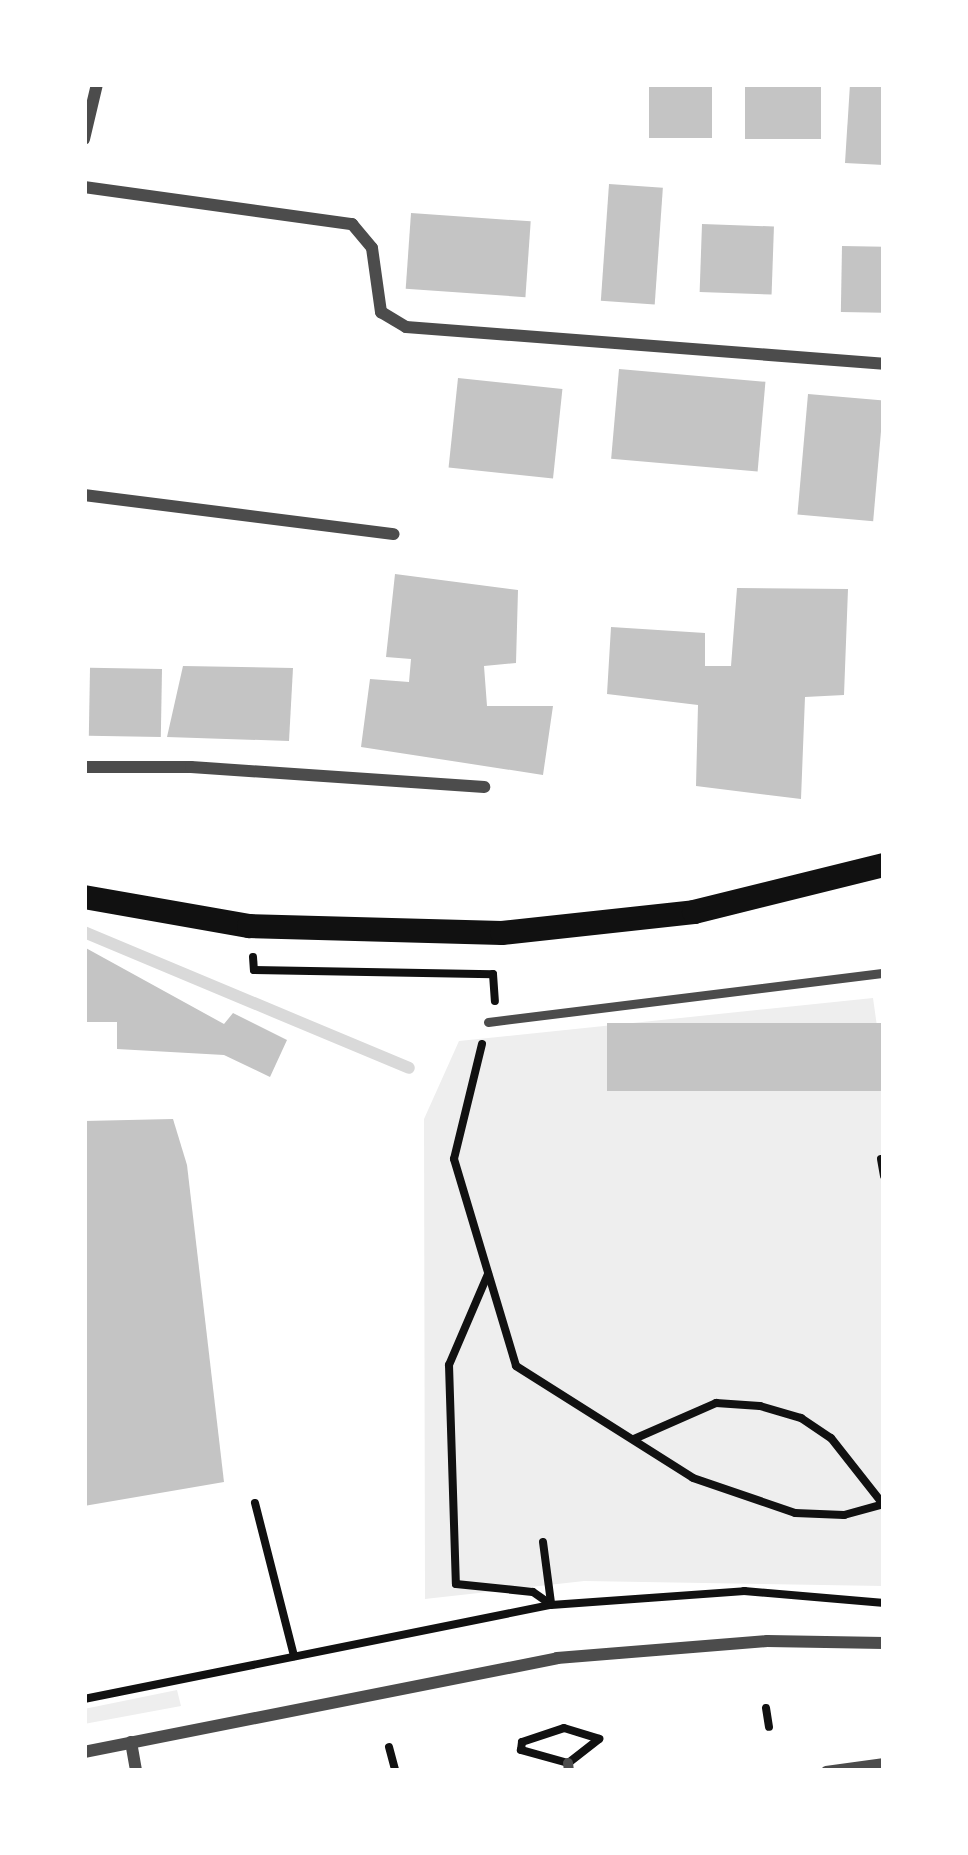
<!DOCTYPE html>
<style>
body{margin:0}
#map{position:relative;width:968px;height:1855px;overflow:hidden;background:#fff;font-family:"Varela Round",sans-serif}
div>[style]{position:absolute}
.green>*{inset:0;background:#eee}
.stream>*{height:12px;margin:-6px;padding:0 6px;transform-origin:6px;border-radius:6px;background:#d9d9d9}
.building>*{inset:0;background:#c4c4c4;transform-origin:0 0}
.path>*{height:8px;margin:-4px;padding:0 4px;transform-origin:4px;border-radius:4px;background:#111}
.service>*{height:9px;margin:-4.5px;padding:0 4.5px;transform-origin:4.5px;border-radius:4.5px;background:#4c4c4c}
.pedestrian>*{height:10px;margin:-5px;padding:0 5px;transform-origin:5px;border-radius:5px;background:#4c4c4c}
.minor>*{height:12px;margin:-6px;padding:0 6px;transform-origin:6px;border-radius:6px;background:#4c4c4c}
.secondary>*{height:24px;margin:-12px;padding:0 12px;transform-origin:12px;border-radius:12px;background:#111}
span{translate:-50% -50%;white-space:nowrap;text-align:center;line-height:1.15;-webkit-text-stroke:9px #fff;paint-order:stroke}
.frame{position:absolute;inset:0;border:87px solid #fff;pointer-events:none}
</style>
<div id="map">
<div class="green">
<div style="clip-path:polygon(873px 998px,884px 1076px,884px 1586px,584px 1581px,425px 1599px,424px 1119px,459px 1041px)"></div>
<div style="clip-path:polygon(177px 1690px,181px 1706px,84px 1724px,84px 1709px)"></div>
</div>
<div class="stream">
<div style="left:84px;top:932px;width:352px;rotate:22.7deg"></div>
</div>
<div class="building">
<div style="left:649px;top:84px;width:63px;height:54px"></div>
<div style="left:745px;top:84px;width:76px;height:55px"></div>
<div style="clip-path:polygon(850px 84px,884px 84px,884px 165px,845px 163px)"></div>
<div style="left:609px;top:184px;width:54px;height:117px;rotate:4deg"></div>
<div style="left:411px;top:213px;width:120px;height:76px;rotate:4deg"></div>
<div style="left:702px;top:224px;width:72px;height:68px;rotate:2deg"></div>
<div style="left:842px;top:246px;width:42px;height:66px;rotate:1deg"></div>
<div style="left:619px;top:369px;width:147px;height:90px;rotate:5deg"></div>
<div style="left:458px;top:378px;width:105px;height:90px;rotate:6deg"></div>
<div style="left:808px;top:394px;width:76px;height:121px;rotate:5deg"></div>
<div style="clip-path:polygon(395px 574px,518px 590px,516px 663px,484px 666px,487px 706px,553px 706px,543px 775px,361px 747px,370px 679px,409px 682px,411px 659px,386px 657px)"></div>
<div style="clip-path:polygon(737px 588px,848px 589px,844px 695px,805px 697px,801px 799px,696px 786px,698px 705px,607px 694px,611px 627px,705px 633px,705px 666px,731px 666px)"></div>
<div style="clip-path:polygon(183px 666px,293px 668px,289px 741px,167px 737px)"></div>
<div style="left:162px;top:669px;width:68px;height:72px;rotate:91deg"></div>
<div style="clip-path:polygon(84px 947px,224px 1024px,233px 1013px,287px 1040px,270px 1077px,224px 1055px,117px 1049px,117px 1022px,84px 1022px)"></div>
<div style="left:884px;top:1023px;width:68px;height:277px;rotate:90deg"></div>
<div style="clip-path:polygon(173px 1119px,187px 1165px,224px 1482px,84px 1506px,84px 1121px)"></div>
</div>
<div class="path">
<div style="left:253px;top:957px;width:13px;rotate:86deg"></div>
<div style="left:254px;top:970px;width:239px;rotate:1deg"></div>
<div style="left:493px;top:974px;width:27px;rotate:86deg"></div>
<div style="left:482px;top:1044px;width:118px;rotate:103.7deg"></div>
<div style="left:454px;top:1159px;width:216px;rotate:73.3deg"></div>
<div style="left:516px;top:1366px;width:209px;rotate:32.3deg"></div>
<div style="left:693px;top:1478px;width:108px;rotate:18.9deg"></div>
<div style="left:795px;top:1513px;width:49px;rotate:2.3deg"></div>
<div style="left:844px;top:1515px;width:41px;rotate:-15.4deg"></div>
<div style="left:881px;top:1159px;width:17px;rotate:80deg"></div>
<div style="left:488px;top:1274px;width:99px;rotate:113.2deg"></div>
<div style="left:449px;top:1365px;width:219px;rotate:88.2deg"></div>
<div style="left:456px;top:1584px;width:77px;rotate:5.9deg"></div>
<div style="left:533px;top:1592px;width:21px;rotate:35deg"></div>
<div style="left:634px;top:1439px;width:90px;rotate:-23.7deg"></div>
<div style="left:716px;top:1403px;width:44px;rotate:3.9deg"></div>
<div style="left:760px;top:1406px;width:43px;rotate:16.3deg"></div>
<div style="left:801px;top:1418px;width:36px;rotate:34deg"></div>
<div style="left:831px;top:1438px;width:84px;rotate:51.8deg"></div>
<div style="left:255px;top:1503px;width:158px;rotate:75.7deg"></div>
<div style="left:543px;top:1542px;width:62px;rotate:82.5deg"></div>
<div style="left:84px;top:1699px;width:476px;rotate:-11.4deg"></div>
<div style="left:551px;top:1605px;width:194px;rotate:-4.1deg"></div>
<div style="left:744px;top:1591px;width:141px;rotate:4.9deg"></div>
<div style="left:766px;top:1708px;width:19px;rotate:81deg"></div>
<div style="left:564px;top:1728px;width:37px;rotate:17deg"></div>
<div style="left:599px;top:1739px;width:39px;rotate:142deg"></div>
<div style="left:568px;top:1763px;width:49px;rotate:-164.5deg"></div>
<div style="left:521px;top:1750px;width:8px;rotate:-83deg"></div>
<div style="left:522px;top:1742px;width:44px;rotate:-18.4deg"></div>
<div style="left:389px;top:1747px;width:23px;rotate:75deg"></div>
</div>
<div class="service">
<div style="left:488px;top:1022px;width:399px;rotate:-7.1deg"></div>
</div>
<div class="pedestrian">
<div style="left:568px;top:1763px;width:8px;rotate:83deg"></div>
<div style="left:826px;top:1771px;width:59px;rotate:-7.9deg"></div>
</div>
<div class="minor">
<div style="left:84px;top:139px;width:57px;rotate:-76.7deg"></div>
<div style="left:84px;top:187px;width:271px;rotate:7.9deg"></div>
<div style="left:352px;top:224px;width:31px;rotate:50deg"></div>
<div style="left:372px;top:248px;width:65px;rotate:82deg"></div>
<div style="left:381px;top:312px;width:29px;rotate:31deg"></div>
<div style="left:406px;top:327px;width:479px;rotate:4.4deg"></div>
<div style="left:84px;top:495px;width:312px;rotate:7.2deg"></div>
<div style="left:84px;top:767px;width:107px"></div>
<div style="left:191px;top:767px;width:294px;rotate:3.9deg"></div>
<div style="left:131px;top:1742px;width:29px;rotate:80deg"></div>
<div style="left:84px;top:1752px;width:482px;rotate:-11.2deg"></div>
<div style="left:557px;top:1658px;width:211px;rotate:-4.6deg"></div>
<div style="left:767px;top:1641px;width:117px;rotate:1deg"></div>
</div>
<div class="secondary">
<div style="left:84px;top:897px;width:168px;rotate:10deg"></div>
<div style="left:249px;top:926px;width:253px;rotate:1.6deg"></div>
<div style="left:502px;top:933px;width:193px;rotate:-6.2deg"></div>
<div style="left:694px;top:912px;width:196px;rotate:-13.9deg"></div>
</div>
<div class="frame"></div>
</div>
